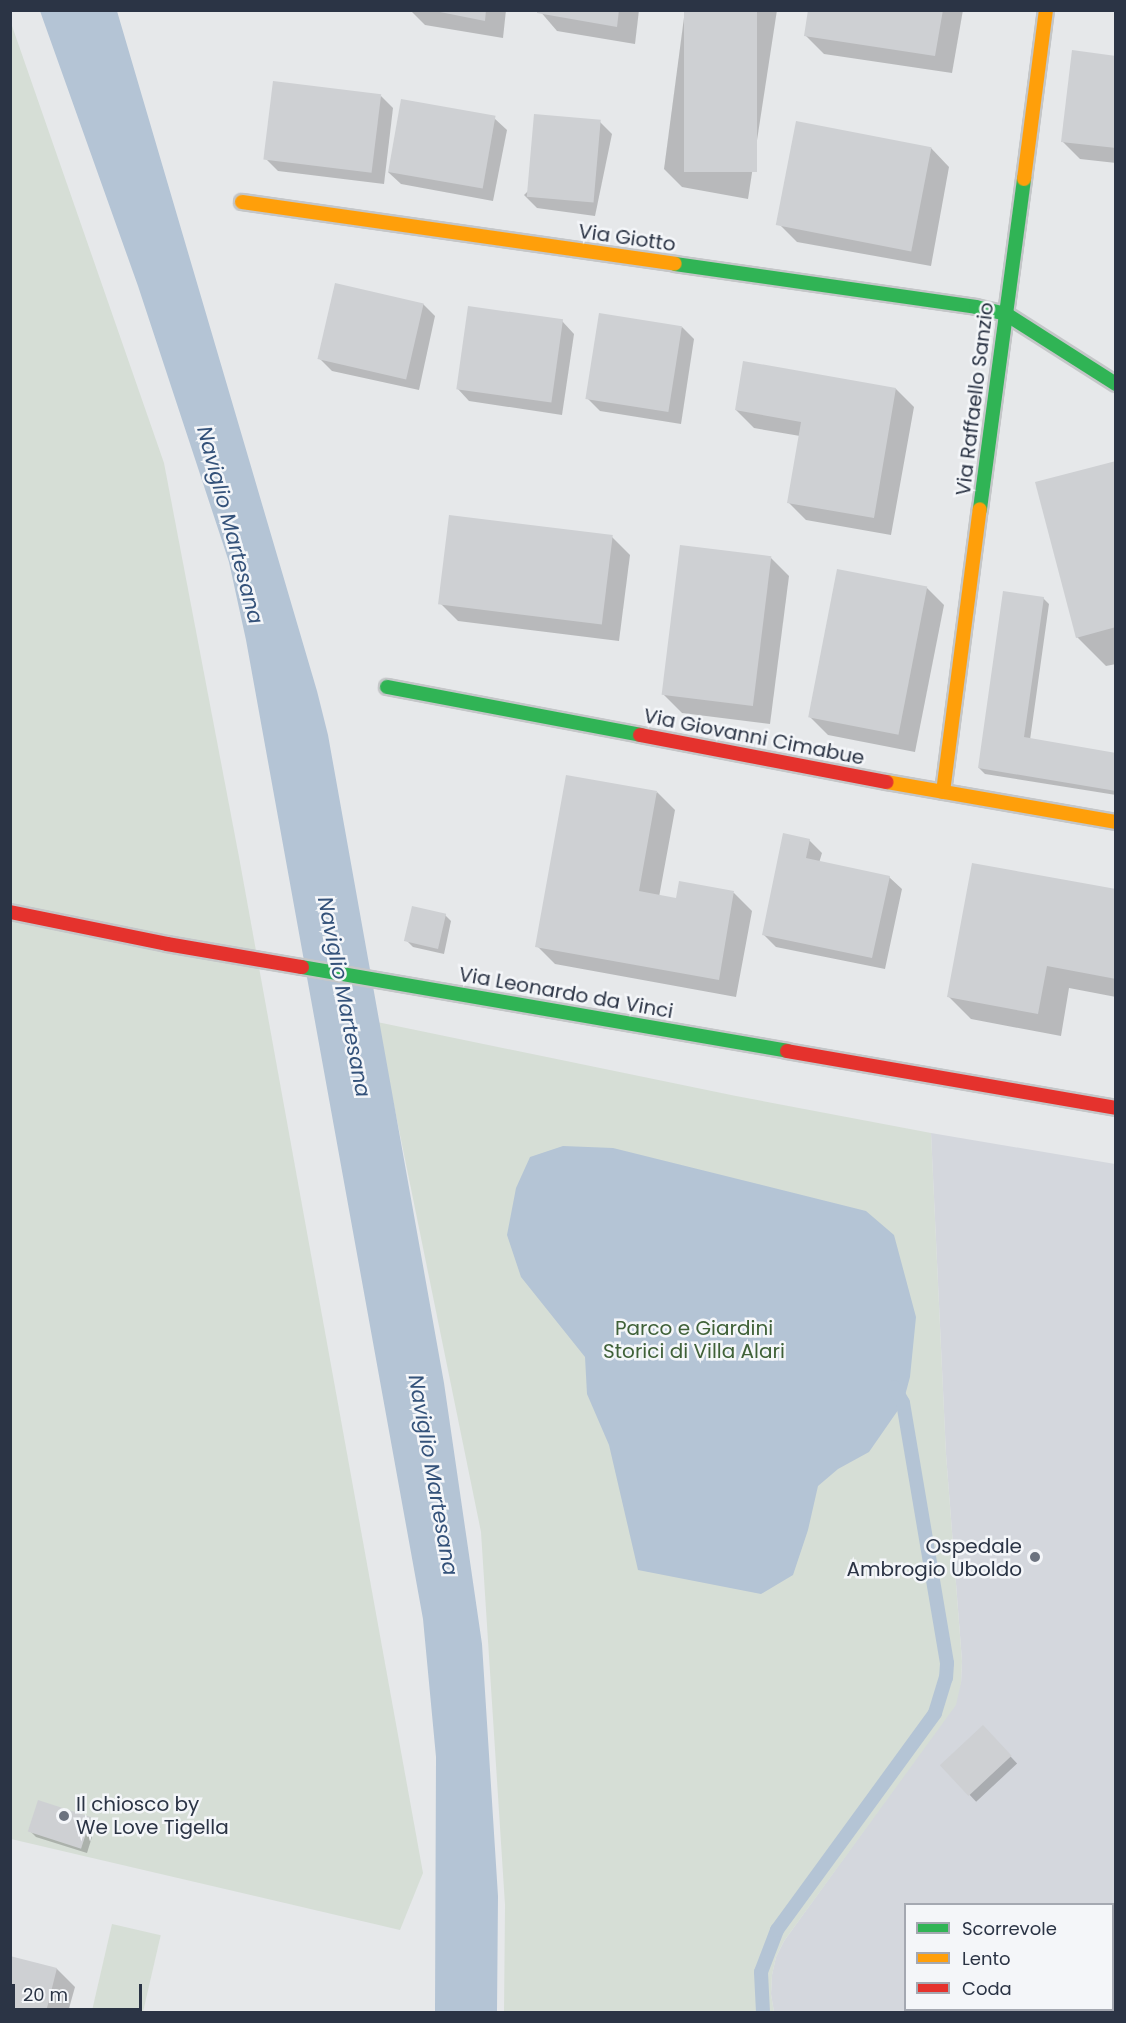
<!DOCTYPE html>
<style>
body{margin:0}
#map{position:relative;width:1126px;height:2023px;overflow:hidden;background:#e6e8ea;font-family:Poppins,sans-serif}
div>[style]{position:absolute}
.built>*{inset:0;background:#d4d7dd}
.green>*{inset:0;background:#d6ded6;transform-origin:0 0}
.water>*{inset:0;background:#b4c4d5}
.shadow>*{inset:0;background:#0003;transform-origin:0 0}
.stream>*{height:14px;margin:-7px;padding:0 7px;transform-origin:7px;border-radius:7px;background:#b4c4d5}
.building>*{inset:0;background:#ced0d3;transform-origin:0 0}
.roads{filter:drop-shadow(2px 0 #c4c6c8) drop-shadow(-2px 0 #c4c6c8) drop-shadow(0 2px #c4c6c8) drop-shadow(0 -2px #c4c6c8)}
.fast>*{height:14px;margin:-7px;padding:0 7px;transform-origin:7px;border-radius:7px;background:#30b455}
.slow>*{height:14px;margin:-7px;padding:0 7px;transform-origin:7px;border-radius:7px;background:#ff9f0a}
.jam>*{height:14px;margin:-7px;padding:0 7px;transform-origin:7px;border-radius:7px;background:#e5322d}
.dots>*{width:16px;height:16px;translate:-50% -50%;box-sizing:border-box;border:3px solid #f4f6f9;border-radius:50%}
span{translate:-50% -50%;white-space:nowrap;text-align:center;line-height:1.15;-webkit-text-stroke:5px #f4f6f9;paint-order:stroke}
.street-label{font-size:20px;color:#2b3445}
.park-label{font-size:20px;color:#3f6138}
.poi-label{font-size:20px;color:#2b3445}
.right{translate:-100% -50%;text-align:right}
.left{translate:0 -50%;text-align:left}
.water-label{font-size:21px;color:#34527a;font-style:italic}
.frame{position:absolute;inset:0;border:12px solid #2b3445;pointer-events:none}
.legend{position:absolute;left:904px;top:1903px;width:210px;height:108px;box-sizing:border-box;background:#f4f6f9;border:2px solid #a4a8b1;margin:0;padding:8px 10px;list-style:none;font-size:18px;color:#2b3445}
.legend li{display:flex;align-items:center;gap:12px;height:30px}
.legend b{width:30px;border:2px solid #a4a8b1}
.scale{position:absolute;left:12px;top:1984px;width:130px;height:27px;box-sizing:border-box;border:3px solid #2b3445;border-top:0;padding-left:8px;font-size:18px;line-height:21px;white-space:nowrap;color:#2b3445;-webkit-text-stroke:4px #f4f6f9;paint-order:stroke}
</style>
<div id="map">
<div class="built">
<div style="clip-path:polygon(evenodd,931px 1133px,1115px 1164px,1115px 2012px,774px 2012px,771px 1994px,772px 1975px,776px 1957px,784px 1941px,915px 1760px,961px 1683px,962px 1661px,946px 1454px,931px 1133px,906px 1904px,1112px 1904px,1112px 2010px,906px 2010px,906px 1904px)"></div>
</div>
<div class="green">
<div style="clip-path:polygon(10px 20px,164px 463px,239px 857px,423px 1873px,400px 1930px,11px 1839px)"></div>
<div style="clip-path:polygon(377px 1022px,736px 1096px,931px 1133px,946px 1454px,962px 1661px,961px 1683px,956px 1705px,784px 1941px,776px 1957px,772px 1975px,771px 1994px,774px 2012px,504px 2012px,505px 1905px,481px 1532px)"></div>
<div style="left:112px;top:1924px;width:50px;height:90px;rotate:13deg"></div>
</div>
<div class="water">
<div style="clip-path:polygon(40px 11px,117px 11px,317px 691px,328px 735px,444px 1383px,482px 1644px,498px 1896px,497px 2012px,435px 2012px,436px 1757px,423px 1619px,246px 640px,229px 562px,138px 286px)"></div>
<div style="clip-path:polygon(563px 1146px,613px 1148px,866px 1211px,894px 1235px,916px 1317px,910px 1377px,903px 1403px,869px 1452px,838px 1469px,818px 1486px,808px 1530px,793px 1575px,761px 1594px,638px 1570px,609px 1445px,587px 1394px,585px 1357px,521px 1277px,507px 1235px,516px 1188px,530px 1157px)"></div>
</div>
<div class="shadow">
<div style="clip-path:polygon(410px 10px,506px 10px,503px 38px,425px 25px)"></div>
<div style="clip-path:polygon(539px 10px,639px 10px,635px 44px,557px 31px)"></div>
<div style="clip-path:polygon(685px 10px,777px 10px,748px 199px,682px 187px,664px 169px)"></div>
<div style="clip-path:polygon(809px 10px,963px 10px,952px 73px,824px 54px,806px 36px)"></div>
<div style="clip-path:polygon(1116px 58px,1116px 163px,1080px 159px,1062px 141px)"></div>
<div style="clip-path:polygon(381px 96px,393px 108px,384px 184px,278px 171px,266px 159px)"></div>
<div style="clip-path:polygon(494px 118px,507px 130px,493px 201px,401px 184px,388px 172px)"></div>
<div style="clip-path:polygon(600px 122px,612px 134px,595px 216px,537px 208px,524px 195px)"></div>
<div style="clip-path:polygon(931px 148px,949px 167px,931px 266px,797px 242px,779px 224px)"></div>
<div style="clip-path:polygon(423px 304px,435px 316px,419px 390px,332px 371px,320px 359px)"></div>
<div style="clip-path:polygon(562px 321px,574px 334px,562px 415px,469px 401px,457px 388px)"></div>
<div style="clip-path:polygon(682px 327px,694px 339px,681px 424px,600px 411px,588px 399px)"></div>
<div style="clip-path:polygon(896px 389px,914px 407px,891px 535px,806px 520px,788px 502px,800px 436px,754px 428px,736px 410px)"></div>
<div style="clip-path:polygon(1116px 462px,1116px 664px,1106px 666px,1077px 637px)"></div>
<div style="clip-path:polygon(612px 537px,630px 555px,619px 641px,458px 621px,440px 603px)"></div>
<div style="clip-path:polygon(771px 558px,789px 576px,770px 724px,682px 713px,664px 695px)"></div>
<div style="clip-path:polygon(926px 587px,944px 605px,915px 752px,828px 735px,810px 717px)"></div>
<div style="clip-path:polygon(1043px 598px,1049px 604px,1030px 740px,1116px 754px,1116px 795px,985px 774px,979px 768px)"></div>
<div style="clip-path:polygon(657px 792px,675px 810px,659px 897px,677px 900px,734px 893px,752px 911px,736px 997px,555px 964px,537px 946px)"></div>
<div style="clip-path:polygon(809px 840px,822px 853px,819px 863px,889px 877px,902px 889px,885px 969px,776px 947px,764px 935px)"></div>
<div style="clip-path:polygon(1116px 891px,1116px 997px,1069px 988px,1061px 1036px,971px 1019px,949px 997px)"></div>
<div style="clip-path:polygon(445px 915px,451px 921px,444px 954px,413px 947px,407px 941px)"></div>
<div style="left:983px;top:1727px;width:50px;height:56px;rotate:47deg"></div>
<div style="clip-path:polygon(90px 1818px,96px 1824px,87px 1853px,36px 1837px,30px 1831px)"></div>
<div style="clip-path:polygon(10px 1958px,57px 1969px,75px 1987px,68px 2012px,10px 2012px)"></div>
</div>
<div class="stream">
<div style="left:763px;top:2012px;width:40px;rotate:-92.9deg"></div>
<div style="left:761px;top:1972px;width:45px;rotate:-69.1deg"></div>
<div style="left:777px;top:1930px;width:268px;rotate:-53.9deg"></div>
<div style="left:935px;top:1713px;width:37px;rotate:-73deg"></div>
<div style="left:946px;top:1678px;width:15px;rotate:-86deg"></div>
<div style="left:947px;top:1663px;width:264px;rotate:-99.6deg"></div>
<div style="left:903px;top:1403px;width:18px;rotate:-119deg"></div>
</div>
<div class="building">
<div style="clip-path:polygon(430px 10px,486px 10px,485px 21px)"></div>
<div style="clip-path:polygon(537px 10px,619px 10px,617px 27px,537px 13px)"></div>
<div style="left:684px;top:10px;width:73px;height:162px"></div>
<div style="clip-path:polygon(808px 10px,943px 10px,935px 56px,804px 36px)"></div>
<div style="clip-path:polygon(1072px 50px,1116px 56px,1116px 148px,1061px 142px)"></div>
<div style="left:273px;top:81px;width:109px;height:79px;rotate:7deg"></div>
<div style="left:401px;top:99px;width:96px;height:74px;rotate:10deg"></div>
<div style="left:534px;top:114px;width:67px;height:83px;rotate:5deg"></div>
<div style="left:796px;top:121px;width:138px;height:106px;rotate:11deg"></div>
<div style="left:335px;top:283px;width:91px;height:78px;rotate:13deg"></div>
<div style="left:468px;top:306px;width:96px;height:84px;rotate:8deg"></div>
<div style="left:599px;top:313px;width:84px;height:87px;rotate:9deg"></div>
<div style="clip-path:polygon(743px 361px,896px 388px,874px 518px,787px 503px,801px 422px,735px 410px)"></div>
<div style="clip-path:polygon(1116px 461px,1116px 627px,1076px 638px,1035px 482px)"></div>
<div style="left:449px;top:515px;width:165px;height:90px;rotate:7deg"></div>
<div style="left:680px;top:545px;width:92px;height:151px;rotate:7deg"></div>
<div style="left:837px;top:569px;width:92px;height:151px;rotate:11deg"></div>
<div style="clip-path:polygon(1003px 591px,1044px 597px,1024px 737px,1116px 753px,1116px 791px,978px 768px)"></div>
<div style="clip-path:polygon(566px 775px,657px 791px,639px 891px,676px 898px,679px 881px,734px 891px,719px 980px,535px 947px)"></div>
<div style="clip-path:polygon(783px 833px,810px 839px,806px 858px,890px 876px,872px 958px,762px 935px)"></div>
<div style="clip-path:polygon(972px 863px,1116px 889px,1116px 979px,1047px 966px,1038px 1014px,947px 997px)"></div>
<div style="left:412px;top:906px;width:35px;height:36px;rotate:13deg"></div>
<div style="left:983px;top:1725px;width:42px;height:59px;rotate:47deg"></div>
<div style="left:38px;top:1800px;width:56px;height:33px;rotate:18deg"></div>
<div style="clip-path:polygon(10px 1956px,57px 1968px,46px 2012px,10px 2012px)"></div>
</div>
<div class="roads">
<div class="fast">
<div style="left:675px;top:264px;width:304px;rotate:8.1deg"></div>
<div style="left:976px;top:307px;width:31px;rotate:13deg"></div>
<div style="left:1006px;top:314px;width:130px;rotate:32.5deg"></div>
<div style="left:980px;top:509px;width:333px;rotate:-82.4deg"></div>
<div style="left:387px;top:687px;width:258px;rotate:10.7deg"></div>
<div style="left:302px;top:967px;width:492px;rotate:9.8deg"></div>
</div>
<div class="slow">
<div style="left:1024px;top:179px;width:170px;rotate:-82.6deg"></div>
<div style="left:242px;top:202px;width:437px;rotate:8.1deg"></div>
<div style="left:887px;top:782px;width:232px;rotate:9.9deg"></div>
<div style="left:943px;top:792px;width:285px;rotate:-82.6deg"></div>
</div>
<div class="jam">
<div style="left:640px;top:735px;width:251px;rotate:10.8deg"></div>
<div style="left:10px;top:912px;width:160px;rotate:11.5deg"></div>
<div style="left:167px;top:944px;width:137px;rotate:9.7deg"></div>
<div style="left:787px;top:1051px;width:334px;rotate:9.8deg"></div>
</div>
</div>
<div class="dots">
<div style="left:1035px;top:1557px;background:#6c737f"></div>
<div style="left:64px;top:1816px;background:#6c737f"></div>
</div>
<div class="street-label">
<span style="left:627px;top:238px;rotate:8deg">Via Giotto</span>
<span style="left:975px;top:399px;rotate:-83deg">Via Raffaello Sanzio</span>
<span style="left:754px;top:737px;rotate:11deg">Via Giovanni Cimabue</span>
<span style="left:566px;top:993px;rotate:10deg">Via Leonardo da Vinci</span>
</div>
<div class="park-label">
<span style="left:694px;top:1340px">Parco e Giardini<br>Storici di Villa Alari</span>
</div>
<div class="poi-label">
<span class="right" style="left:1022px;top:1558px">Ospedale<br>Ambrogio Uboldo</span>
<span class="left" style="left:76px;top:1816px">Il chiosco by<br>We Love Tigella</span>
</div>
<div class="water-label">
<span style="left:230px;top:525px;rotate:75deg">Naviglio Martesana</span>
<span style="left:344px;top:997px;rotate:79deg">Naviglio Martesana</span>
<span style="left:433px;top:1475px;rotate:80deg">Naviglio Martesana</span>
</div>
<div class="frame"></div>
<ul class="legend">
<li><b style="height:8px;background:#30b455"></b>Scorrevole</li>
<li><b style="height:8px;background:#ff9f0a"></b>Lento</li>
<li><b style="height:8px;background:#e5322d"></b>Coda</li>
</ul>
<div class="scale">20 m</div>
</div>
